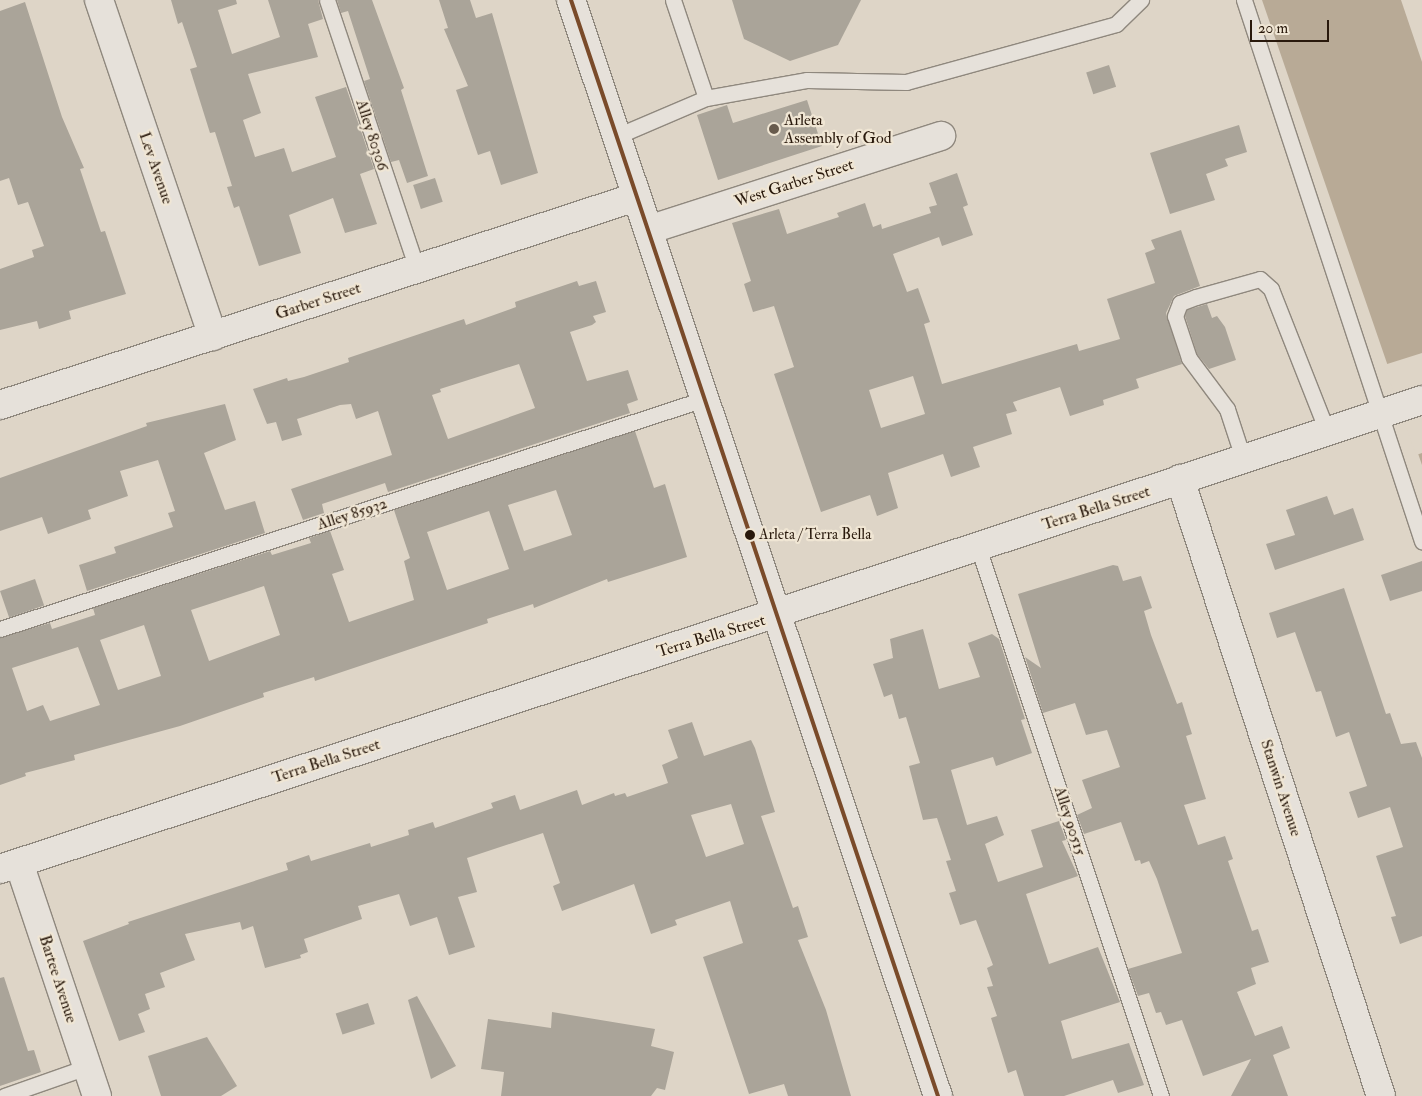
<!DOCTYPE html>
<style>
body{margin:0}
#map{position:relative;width:1422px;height:1096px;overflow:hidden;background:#ded5c7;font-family:"IM FELL Double Pica",serif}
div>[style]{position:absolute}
.water>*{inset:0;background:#b8aa96}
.pier>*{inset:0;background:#ded5c7}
.building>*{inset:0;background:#aaa499;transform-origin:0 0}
.roads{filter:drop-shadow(1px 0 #8f887e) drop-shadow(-1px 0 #8f887e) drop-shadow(0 1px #8f887e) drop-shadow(0 -1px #8f887e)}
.service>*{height:15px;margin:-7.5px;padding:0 7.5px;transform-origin:7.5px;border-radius:7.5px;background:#e6e1da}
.minor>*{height:28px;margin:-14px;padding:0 14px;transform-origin:14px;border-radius:14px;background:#e6e1da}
.secondary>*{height:28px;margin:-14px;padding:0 14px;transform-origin:14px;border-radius:14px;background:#e6e1da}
.bus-1>*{height:4px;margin:-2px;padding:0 2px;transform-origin:2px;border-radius:2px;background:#7a4b2a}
.dots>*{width:14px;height:14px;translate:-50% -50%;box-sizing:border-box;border:2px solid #f0e6d4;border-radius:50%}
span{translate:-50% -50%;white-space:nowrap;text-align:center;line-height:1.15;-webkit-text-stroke:4.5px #f0e6d4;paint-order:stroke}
.bus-label{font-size:15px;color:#29190c}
.left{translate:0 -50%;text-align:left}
.poi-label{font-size:16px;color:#29190c}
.street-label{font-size:16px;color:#29190c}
.scale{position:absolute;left:1250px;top:20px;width:79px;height:22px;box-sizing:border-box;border:2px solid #29190c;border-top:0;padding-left:6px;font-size:15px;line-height:18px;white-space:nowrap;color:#29190c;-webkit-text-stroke:4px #f0e6d4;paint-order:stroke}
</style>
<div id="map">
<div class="water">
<div style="clip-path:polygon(1262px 0,1401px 0,1422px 62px,1422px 465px)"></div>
</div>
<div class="pier">
<div style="clip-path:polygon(1422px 353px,1422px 453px,1416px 455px,1384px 365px)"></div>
</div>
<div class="building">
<div style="clip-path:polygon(171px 0,236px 0,237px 4px,218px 10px,232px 54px,280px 37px,268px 0,318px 0,323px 19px,308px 24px,318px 57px,248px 74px,261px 113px,243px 120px,255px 157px,284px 148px,292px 172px,336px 157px,315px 97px,346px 87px,374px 169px,360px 174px,377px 224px,345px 233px,333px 198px,289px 215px,301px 253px,259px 266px,239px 206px,234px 208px,227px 187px,232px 186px,215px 132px,210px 133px,190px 69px,197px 67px,182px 22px,178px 24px)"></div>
<div style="clip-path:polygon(337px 0,372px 0,404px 88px,401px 90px,428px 176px,407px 183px,399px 160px,391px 162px,364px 81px,370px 79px,348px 11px,341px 13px)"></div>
<div style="clip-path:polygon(439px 0,470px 0,476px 18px,492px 13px,538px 173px,501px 185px,490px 151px,478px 155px,456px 90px,468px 86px,444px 29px,448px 28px)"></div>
<div style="clip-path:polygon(732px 0,861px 0,838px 45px,790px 61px,744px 39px)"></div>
<div style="clip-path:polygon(25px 2px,62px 117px,84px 168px,80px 169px,101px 232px,105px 231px,126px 294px,69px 311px,71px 319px,39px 329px,37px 321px,0 330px,0 269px,34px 257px,32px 250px,44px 246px,28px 202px,18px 205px,9px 178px,0 181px,0 11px)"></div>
<div style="left:1109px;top:65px;width:23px;height:24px;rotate:72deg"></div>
<div style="clip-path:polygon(807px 100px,822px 146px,718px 180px,697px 115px,727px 105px,733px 123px)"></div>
<div style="clip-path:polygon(1239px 125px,1247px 152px,1225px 159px,1228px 166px,1206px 174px,1215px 200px,1170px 214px,1150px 153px)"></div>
<div style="clip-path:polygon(evenodd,957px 173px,968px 205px,963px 207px,973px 235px,942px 246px,939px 237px,893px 254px,907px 292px,918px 288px,930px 322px,924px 324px,942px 384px,1077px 344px,1079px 351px,1120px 339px,1107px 299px,1155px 283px,1145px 253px,1155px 249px,1151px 240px,1181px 230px,1200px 286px,1174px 296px,1166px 313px,1182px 364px,1136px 379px,1139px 388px,1103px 400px,1104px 405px,1070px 416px,1060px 387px,1013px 402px,1017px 411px,1006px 414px,1012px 434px,973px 447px,980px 467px,951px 477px,943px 454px,888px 473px,898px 508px,877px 516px,870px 495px,821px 512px,774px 374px,794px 367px,774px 306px,753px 312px,744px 284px,751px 281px,732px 223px,779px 209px,787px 234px,839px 217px,837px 213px,865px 203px,873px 227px,881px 224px,882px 229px,931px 213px,929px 207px,937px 205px,929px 183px,957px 173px,913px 376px,925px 414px,881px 428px,869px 390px,913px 376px)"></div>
<div style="left:435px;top:178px;width:25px;height:23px;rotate:72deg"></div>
<div style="clip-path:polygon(evenodd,577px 281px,579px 286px,596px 281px,606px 312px,593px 316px,596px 322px,592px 325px,570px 332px,587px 381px,628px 370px,638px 400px,627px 404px,630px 413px,388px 492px,385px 483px,322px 504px,324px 513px,303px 520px,291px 489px,392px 455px,378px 411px,356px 419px,351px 404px,340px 405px,297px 419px,302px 435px,282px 441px,276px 422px,267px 424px,253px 389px,287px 378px,288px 381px,304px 377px,349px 362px,348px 358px,464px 319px,466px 325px,516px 307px,515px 302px,577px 281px,519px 364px,535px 408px,448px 439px,432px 395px,441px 392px,440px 389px,519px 364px)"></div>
<div style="clip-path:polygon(1207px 304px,1212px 318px,1217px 316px,1225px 327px,1236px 360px,1209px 369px,1197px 354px,1185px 316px,1187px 310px)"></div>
<div style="clip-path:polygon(225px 404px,236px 440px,204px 453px,225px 510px,255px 501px,265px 533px,87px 591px,79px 565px,116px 553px,114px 547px,173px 527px,168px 513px,175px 511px,158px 460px,120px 471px,128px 496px,88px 510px,91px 519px,48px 534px,42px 517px,0 531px,0 478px,147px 426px,146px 423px)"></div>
<div style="clip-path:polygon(evenodd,635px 431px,654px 488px,665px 484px,687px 557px,608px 582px,607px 579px,534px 608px,533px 604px,487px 619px,488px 623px,315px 681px,314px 677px,263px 693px,264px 697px,180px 726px,74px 755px,75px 760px,25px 773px,26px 776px,0 785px,0 638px,50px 623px,52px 629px,95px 615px,93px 608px,270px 551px,272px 555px,311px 543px,309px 538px,330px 531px,344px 570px,332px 574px,349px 622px,414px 600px,404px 561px,410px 558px,394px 510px,635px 431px,556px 490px,572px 535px,524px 551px,508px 505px,556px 490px,635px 431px,489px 511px,509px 569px,447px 590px,427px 532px,489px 511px,635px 431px,264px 586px,280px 635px,209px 661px,191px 610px,264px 586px,635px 431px,144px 625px,161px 676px,118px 690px,100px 640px,144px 625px,635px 431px,78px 647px,100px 705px,50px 721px,43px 705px,27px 711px,12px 668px,78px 647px)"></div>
<div style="clip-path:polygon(1327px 496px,1334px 515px,1353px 508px,1364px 540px,1275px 570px,1266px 544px,1295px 535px,1286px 510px)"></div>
<div style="clip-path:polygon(1422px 561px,1422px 591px,1390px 601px,1381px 575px)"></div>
<div style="clip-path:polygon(1113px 565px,1118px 566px,1123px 581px,1141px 576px,1152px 608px,1144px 611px,1151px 635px,1177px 704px,1182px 702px,1192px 734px,1186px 736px,1206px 799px,1184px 805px,1198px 845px,1225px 836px,1233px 859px,1228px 861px,1252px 931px,1258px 929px,1269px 962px,1251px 968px,1256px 984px,1237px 992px,1255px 1036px,1282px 1026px,1290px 1048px,1273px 1055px,1288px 1096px,1231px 1096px,1251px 1059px,1203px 1076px,1182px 1020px,1166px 1025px,1161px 1012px,1156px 1013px,1149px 993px,1138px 996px,1128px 969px,1182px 953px,1157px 879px,1149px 861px,1141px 864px,1140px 860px,1135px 861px,1121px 822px,1084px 834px,1077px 815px,1092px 808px,1082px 780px,1120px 767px,1107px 730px,1086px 735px,1075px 703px,1043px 713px,1025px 657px,1041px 668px,1018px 594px)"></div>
<div style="left:35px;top:579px;width:28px;height:37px;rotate:71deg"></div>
<div style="clip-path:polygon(1344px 588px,1386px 714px,1390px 713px,1401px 744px,1416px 742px,1422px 758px,1422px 936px,1400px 944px,1391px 917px,1396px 916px,1376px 856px,1403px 847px,1390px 807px,1358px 818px,1349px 792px,1367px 786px,1349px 732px,1336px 737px,1321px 691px,1316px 692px,1295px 632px,1277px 638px,1269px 613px)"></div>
<div style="clip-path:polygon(923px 629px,939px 689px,980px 677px,968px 643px,992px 634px,999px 639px,1025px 719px,1021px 720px,1032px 753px,996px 766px,993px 757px,951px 770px,967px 825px,997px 816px,1004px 835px,985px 844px,998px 882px,1043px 867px,1031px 830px,1059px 821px,1066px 840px,1062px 841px,1078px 876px,1026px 894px,1049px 964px,1098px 947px,1120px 1002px,1061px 1021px,1072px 1059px,1129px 1043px,1144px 1085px,1118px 1093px,1113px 1080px,1064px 1096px,1024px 1096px,1016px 1070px,1008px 1073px,991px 1018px,997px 1016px,987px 987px,993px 986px,987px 968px,993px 965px,976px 920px,960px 925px,949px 893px,956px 891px,946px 861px,951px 860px,937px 818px,923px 820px,910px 770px,909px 766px,920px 763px,906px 717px,899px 719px,892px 694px,884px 697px,873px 664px,893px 658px,890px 639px)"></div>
<div style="clip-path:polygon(evenodd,692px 722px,704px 756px,751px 740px,755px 748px,775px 812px,761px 816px,793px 908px,798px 906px,808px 937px,798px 940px,826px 1010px,851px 1096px,788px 1096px,784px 1084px,749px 1094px,703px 957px,743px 943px,730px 901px,675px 920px,677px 925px,651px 934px,634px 884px,562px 911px,553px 886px,560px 883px,543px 833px,467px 858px,477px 892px,458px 897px,475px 947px,449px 955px,437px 917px,410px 926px,399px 894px,358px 906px,362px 919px,304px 939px,308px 952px,300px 955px,301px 958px,265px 968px,253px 926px,242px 930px,240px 922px,185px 934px,195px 960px,160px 973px,165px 987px,145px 994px,150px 1009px,138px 1014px,145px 1032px,119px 1041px,83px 941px,129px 924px,128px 922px,288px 870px,286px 863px,309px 855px,311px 861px,370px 843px,371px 847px,409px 835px,408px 830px,433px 822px,435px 828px,493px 808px,491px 803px,515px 795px,520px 810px,577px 790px,582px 805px,614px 793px,615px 796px,625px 793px,627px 797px,668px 783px,662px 765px,678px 758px,668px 730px,692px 722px,731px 804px,744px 844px,706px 857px,691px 815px,731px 804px)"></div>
<div style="clip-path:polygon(4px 977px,28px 1051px,34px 1050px,41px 1072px,0 1086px,0 978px)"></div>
<div style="clip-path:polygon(417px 996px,456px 1066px,431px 1079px,408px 1000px)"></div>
<div style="left:368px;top:1003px;width:22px;height:34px;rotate:72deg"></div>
<div style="clip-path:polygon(552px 1012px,655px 1029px,651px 1046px,674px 1052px,665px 1090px,657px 1088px,651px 1096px,501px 1096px,504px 1072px,481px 1069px,488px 1019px,551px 1028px)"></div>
<div style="clip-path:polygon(207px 1037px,237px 1086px,221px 1096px,161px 1096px,148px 1056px)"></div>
</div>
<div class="roads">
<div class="service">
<div style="left:327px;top:0;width:284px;rotate:71.5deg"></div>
<div style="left:673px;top:0;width:103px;rotate:71.4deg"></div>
<div style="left:1244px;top:0;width:570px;rotate:71.79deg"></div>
<div style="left:617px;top:136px;width:97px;rotate:-23.1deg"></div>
<div style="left:706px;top:98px;width:103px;rotate:-10.1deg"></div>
<div style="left:807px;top:80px;width:99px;rotate:1.2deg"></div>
<div style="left:906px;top:82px;width:218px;rotate:-15.4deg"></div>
<div style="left:1116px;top:24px;width:35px;rotate:-44deg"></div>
<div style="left:1243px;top:458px;width:52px;rotate:-108.1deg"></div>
<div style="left:1227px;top:409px;width:64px;rotate:-126.7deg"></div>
<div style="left:1189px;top:358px;width:44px;rotate:-108.4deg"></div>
<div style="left:1175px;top:316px;width:14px;rotate:-69deg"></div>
<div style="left:1180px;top:303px;width:17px;rotate:-21deg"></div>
<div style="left:1196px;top:297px;width:66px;rotate:-15.7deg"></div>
<div style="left:1260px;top:279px;width:15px;rotate:42deg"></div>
<div style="left:1271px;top:289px;width:153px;rotate:68.5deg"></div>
<div style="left:978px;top:547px;width:579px;rotate:71.57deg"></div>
<div style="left:0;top:629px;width:741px;rotate:-18.09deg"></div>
<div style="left:4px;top:1096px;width:88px;rotate:-19.3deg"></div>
</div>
<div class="minor">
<div style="left:99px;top:0;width:355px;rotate:71.3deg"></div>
<div style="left:648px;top:230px;width:308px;rotate:-17.8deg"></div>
<div style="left:0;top:405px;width:669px;rotate:-18.11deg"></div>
<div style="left:1180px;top:479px;width:649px;rotate:71.96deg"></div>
<div style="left:19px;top:863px;width:246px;rotate:71.5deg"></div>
</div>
<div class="secondary">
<div style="left:571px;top:0;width:1156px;rotate:71.49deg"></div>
<div style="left:0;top:869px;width:1497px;rotate:-18.25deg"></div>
</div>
</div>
<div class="bus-1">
<div style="left:571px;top:0;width:1156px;rotate:71.49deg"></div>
</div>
<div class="dots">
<div style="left:774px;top:129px;background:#685b4d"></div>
<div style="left:750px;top:535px;background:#29190c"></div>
</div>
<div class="bus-label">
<span class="left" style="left:759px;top:535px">Arleta / Terra Bella</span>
</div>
<div class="poi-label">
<span class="left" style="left:784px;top:129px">Arleta<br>Assembly of God</span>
</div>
<div class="street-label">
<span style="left:372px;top:135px;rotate:72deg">Alley 80306</span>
<span style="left:156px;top:168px;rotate:71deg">Lev Avenue</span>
<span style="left:794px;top:183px;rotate:-18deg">West Garber Street</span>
<span style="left:318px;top:301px;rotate:-18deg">Garber Street</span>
<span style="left:1096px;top:508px;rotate:-18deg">Terra Bella Street</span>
<span style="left:352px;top:514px;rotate:-18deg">Alley 85932</span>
<span style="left:711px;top:636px;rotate:-17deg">Terra Bella Street</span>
<span style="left:326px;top:761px;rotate:-18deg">Terra Bella Street</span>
<span style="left:1281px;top:788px;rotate:72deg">Stanwin Avenue</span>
<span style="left:1070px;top:821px;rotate:72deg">Alley 90515</span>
<span style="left:58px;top:979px;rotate:72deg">Bartee Avenue</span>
</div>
<div class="scale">20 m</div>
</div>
